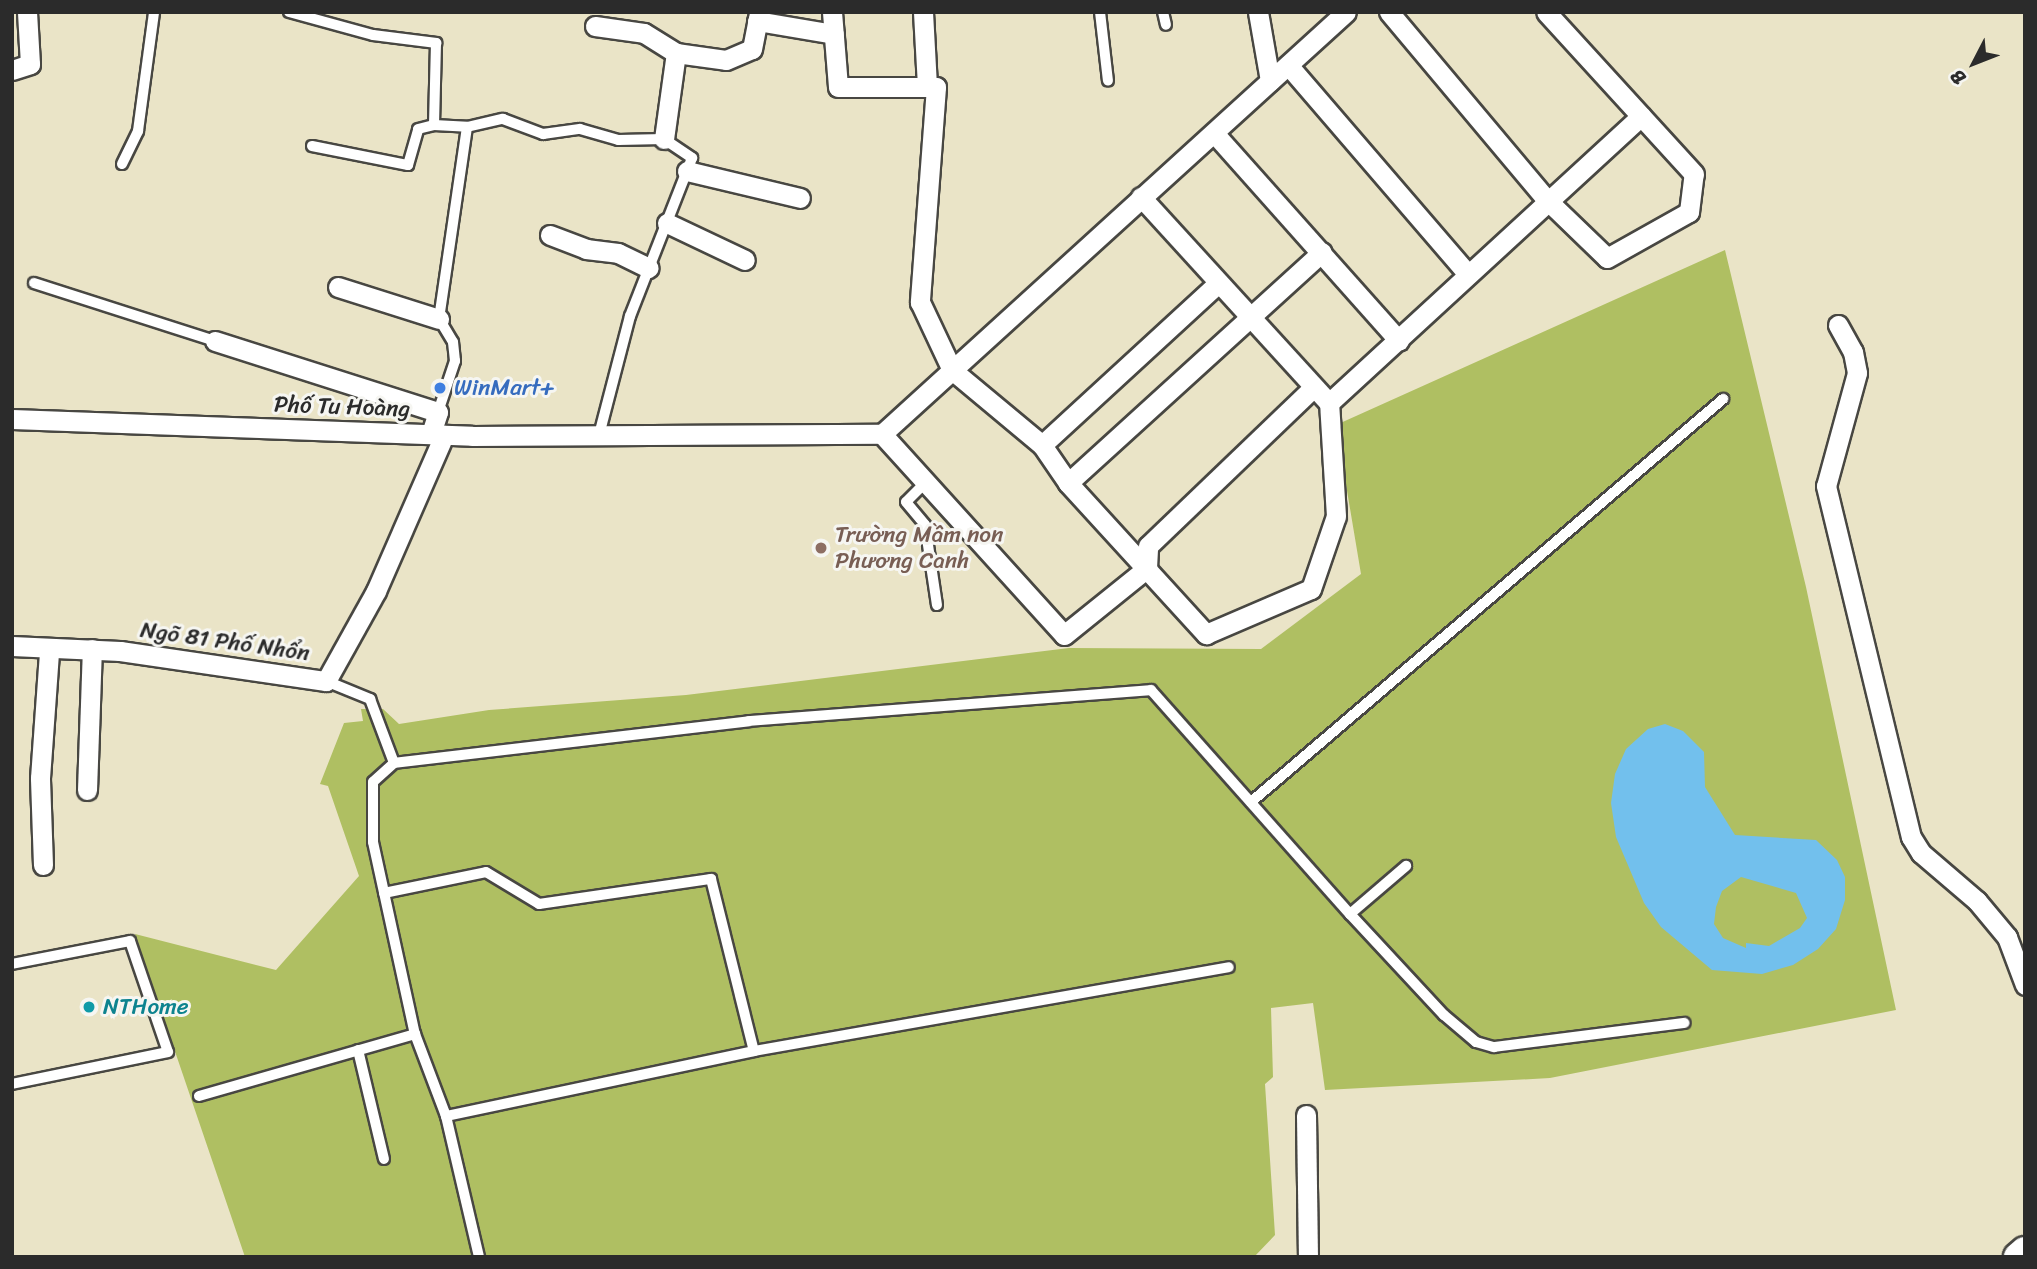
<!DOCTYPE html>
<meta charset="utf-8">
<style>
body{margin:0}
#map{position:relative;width:2037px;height:1269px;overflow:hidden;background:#eae4c7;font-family:Sriracha,sans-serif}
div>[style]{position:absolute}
.green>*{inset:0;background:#afbf62}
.water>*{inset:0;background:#72c0ed}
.roads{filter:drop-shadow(2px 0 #484742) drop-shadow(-2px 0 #484742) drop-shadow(0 2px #484742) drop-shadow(0 -2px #484742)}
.lane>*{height:10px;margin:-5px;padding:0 5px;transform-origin:5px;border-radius:5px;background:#fff}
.street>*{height:19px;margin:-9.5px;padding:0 9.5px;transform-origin:9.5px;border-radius:9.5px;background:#fff}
.secondary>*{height:28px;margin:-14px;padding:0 14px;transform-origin:14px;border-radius:14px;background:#fff}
.dots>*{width:19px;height:19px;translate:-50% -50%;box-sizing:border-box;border:4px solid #f6f6f2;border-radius:50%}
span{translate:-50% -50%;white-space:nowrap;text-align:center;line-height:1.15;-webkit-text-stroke:6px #f6f6f2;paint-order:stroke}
.shop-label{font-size:23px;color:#366cbe}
.left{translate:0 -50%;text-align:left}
.street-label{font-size:23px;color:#2b2b2b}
.education-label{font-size:23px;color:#785e54}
.culture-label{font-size:23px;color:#0d838f}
.frame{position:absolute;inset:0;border:14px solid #2b2b2b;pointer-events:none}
.north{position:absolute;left:1939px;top:28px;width:70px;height:70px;-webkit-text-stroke:5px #f6f6f2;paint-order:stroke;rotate:228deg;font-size:19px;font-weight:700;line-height:28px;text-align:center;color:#2b2b2b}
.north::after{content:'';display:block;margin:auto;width:24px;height:32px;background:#2b2b2b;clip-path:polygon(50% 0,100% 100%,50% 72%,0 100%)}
</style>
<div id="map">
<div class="green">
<div style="clip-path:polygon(1725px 250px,1806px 587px,1896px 1010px,1550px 1078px,1325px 1090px,1313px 1003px,1271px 1008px,1273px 1077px,1265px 1084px,1275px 1235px,1254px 1257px,245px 1257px,135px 934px,276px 970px,359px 876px,328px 786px,320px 784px,344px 723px,363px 721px,361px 709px,383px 709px,399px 724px,489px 710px,686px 695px,1069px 648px,1261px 649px,1361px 574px,1336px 425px)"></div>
</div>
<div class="water">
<div style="clip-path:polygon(evenodd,1665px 724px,1683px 731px,1704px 752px,1705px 787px,1735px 835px,1816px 840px,1837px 860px,1845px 877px,1845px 900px,1836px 929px,1818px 949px,1793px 965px,1762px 974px,1712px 970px,1661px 927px,1644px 903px,1616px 837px,1611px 803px,1615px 774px,1626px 749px,1648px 729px,1665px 724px,1741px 877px,1796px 893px,1807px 918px,1800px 928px,1769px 946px,1746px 943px,1746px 948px,1723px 938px,1714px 924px,1716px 907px,1722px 891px,1741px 877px)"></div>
</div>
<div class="roads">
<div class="lane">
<div style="left:289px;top:12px;width:87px;rotate:15.3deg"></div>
<div style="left:373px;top:35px;width:64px;rotate:7.2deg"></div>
<div style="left:436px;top:43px;width:82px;rotate:91.4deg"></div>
<div style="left:434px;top:125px;width:33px;rotate:3deg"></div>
<div style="left:467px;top:127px;width:37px;rotate:-13deg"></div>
<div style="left:503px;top:119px;width:43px;rotate:20.6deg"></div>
<div style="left:543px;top:134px;width:37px;rotate:-8deg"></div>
<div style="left:580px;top:129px;width:40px;rotate:16deg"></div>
<div style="left:618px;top:140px;width:46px;rotate:-1.2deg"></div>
<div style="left:664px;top:139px;width:34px;rotate:34deg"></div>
<div style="left:692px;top:158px;width:170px;rotate:111.4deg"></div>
<div style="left:630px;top:316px;width:123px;rotate:104.6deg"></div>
<div style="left:1100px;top:12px;width:69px;rotate:83.4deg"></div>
<div style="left:1163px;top:12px;width:13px;rotate:77deg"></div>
<div style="left:312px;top:146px;width:98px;rotate:11.2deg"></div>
<div style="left:408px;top:165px;width:37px;rotate:-74deg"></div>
<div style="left:418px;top:129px;width:16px;rotate:-14deg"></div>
<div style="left:122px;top:164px;width:37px;rotate:-64deg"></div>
<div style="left:138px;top:131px;width:120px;rotate:-82.3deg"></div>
<div style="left:34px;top:283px;width:190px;rotate:17.8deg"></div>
<div style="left:438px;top:412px;width:54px;rotate:-71.6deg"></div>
<div style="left:455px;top:361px;width:19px;rotate:-96deg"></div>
<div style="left:453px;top:342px;width:27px;rotate:-121deg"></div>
<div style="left:439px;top:319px;width:194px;rotate:-81.7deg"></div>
<div style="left:926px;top:482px;width:28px;rotate:135deg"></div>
<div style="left:906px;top:502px;width:30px;rotate:50deg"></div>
<div style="left:925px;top:525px;width:81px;rotate:81.5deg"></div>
<div style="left:326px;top:681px;width:48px;rotate:22.2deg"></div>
<div style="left:370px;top:699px;width:68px;rotate:69.4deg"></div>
<div style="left:394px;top:763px;width:28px;rotate:138deg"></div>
<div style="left:373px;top:782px;width:60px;rotate:90deg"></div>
<div style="left:373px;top:842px;width:197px;rotate:77.7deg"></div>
<div style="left:415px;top:1034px;width:88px;rotate:69.3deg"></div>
<div style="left:446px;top:1116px;width:145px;rotate:76.8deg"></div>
<div style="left:394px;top:763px;width:357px;rotate:-6.7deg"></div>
<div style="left:749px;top:721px;width:403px;rotate:-4.4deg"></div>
<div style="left:1151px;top:690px;width:300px;rotate:48.4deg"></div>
<div style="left:1350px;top:914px;width:138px;rotate:47.1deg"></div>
<div style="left:1444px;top:1015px;width:42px;rotate:40.2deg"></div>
<div style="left:1476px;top:1042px;width:19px;rotate:16deg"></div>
<div style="left:1494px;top:1047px;width:192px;rotate:-7.2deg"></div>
<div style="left:1251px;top:802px;width:621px;rotate:-40.49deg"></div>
<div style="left:384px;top:893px;width:104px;rotate:-11.6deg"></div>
<div style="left:486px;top:872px;width:62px;rotate:31.1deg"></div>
<div style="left:539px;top:904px;width:174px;rotate:-8.3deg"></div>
<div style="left:711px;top:879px;width:177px;rotate:76deg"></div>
<div style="left:1350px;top:914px;width:74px;rotate:-40.6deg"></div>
<div style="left:12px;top:964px;width:120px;rotate:-11deg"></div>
<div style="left:130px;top:941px;width:117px;rotate:71.1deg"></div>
<div style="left:168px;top:1052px;width:159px;rotate:168.4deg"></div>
<div style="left:358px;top:1050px;width:112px;rotate:76.6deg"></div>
<div style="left:199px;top:1096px;width:225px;rotate:-16deg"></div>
<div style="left:446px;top:1116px;width:315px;rotate:-11.9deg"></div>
<div style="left:754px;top:1051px;width:482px;rotate:-10deg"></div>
</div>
<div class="street">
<div style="left:832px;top:12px;width:75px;rotate:85.4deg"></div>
<div style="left:838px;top:87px;width:98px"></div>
<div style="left:936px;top:87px;width:216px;rotate:94.3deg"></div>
<div style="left:920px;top:302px;width:75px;rotate:64.8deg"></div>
<div style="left:952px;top:370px;width:117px;rotate:39.8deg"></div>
<div style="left:1042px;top:445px;width:46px;rotate:55.6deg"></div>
<div style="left:1068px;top:483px;width:205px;rotate:47.6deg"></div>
<div style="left:1206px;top:634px;width:114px;rotate:-23.2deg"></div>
<div style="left:1311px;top:589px;width:77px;rotate:-71.1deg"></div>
<div style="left:1336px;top:516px;width:113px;rotate:-93.5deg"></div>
<div style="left:1329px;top:403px;width:279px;rotate:-132.4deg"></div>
<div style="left:923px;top:12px;width:75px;rotate:86.9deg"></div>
<div style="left:1258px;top:12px;width:70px;rotate:80.1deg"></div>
<div style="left:1389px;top:12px;width:246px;rotate:50deg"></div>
<div style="left:1547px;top:200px;width:83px;rotate:44deg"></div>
<div style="left:1607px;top:258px;width:94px;rotate:-29.3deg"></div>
<div style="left:1689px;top:212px;width:38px;rotate:-83deg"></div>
<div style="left:1694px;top:174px;width:219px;rotate:-132.4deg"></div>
<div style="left:757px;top:21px;width:78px;rotate:9.6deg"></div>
<div style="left:595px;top:26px;width:49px;rotate:8.1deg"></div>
<div style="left:644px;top:33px;width:38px;rotate:32deg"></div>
<div style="left:676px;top:53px;width:50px;rotate:8deg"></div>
<div style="left:726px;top:60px;width:28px;rotate:-23deg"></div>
<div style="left:752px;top:49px;width:38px;rotate:-79deg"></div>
<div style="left:1288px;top:65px;width:276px;rotate:49.3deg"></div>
<div style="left:12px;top:70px;width:19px;rotate:-18deg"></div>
<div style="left:30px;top:64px;width:52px;rotate:-93.3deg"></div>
<div style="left:1214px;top:133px;width:278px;rotate:48.3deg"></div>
<div style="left:664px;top:139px;width:87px;rotate:-82.1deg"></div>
<div style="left:687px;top:171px;width:116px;rotate:13.4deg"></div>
<div style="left:667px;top:223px;width:86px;rotate:25.4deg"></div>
<div style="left:550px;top:235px;width:39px;rotate:21deg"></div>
<div style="left:586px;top:249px;width:32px;rotate:7deg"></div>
<div style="left:618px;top:253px;width:34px;rotate:26deg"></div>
<div style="left:338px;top:287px;width:106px;rotate:17.6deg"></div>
<div style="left:1838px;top:325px;width:31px;rotate:61deg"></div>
<div style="left:1853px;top:352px;width:21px;rotate:79deg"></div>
<div style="left:1857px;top:373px;width:117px;rotate:105.3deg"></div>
<div style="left:1826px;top:486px;width:361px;rotate:76.4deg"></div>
<div style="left:1911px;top:837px;width:19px;rotate:58deg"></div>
<div style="left:1921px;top:853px;width:74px;rotate:40.6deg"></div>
<div style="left:1977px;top:901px;width:47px;rotate:50.2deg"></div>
<div style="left:2007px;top:937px;width:51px;rotate:69.4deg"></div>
<div style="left:215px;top:341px;width:234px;rotate:17.7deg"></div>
<div style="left:438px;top:412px;width:23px;rotate:108deg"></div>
<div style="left:1329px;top:403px;width:424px;rotate:-42.6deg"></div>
<div style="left:12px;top:419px;width:460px;rotate:2.1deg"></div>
<div style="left:472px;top:436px;width:410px;rotate:-0.3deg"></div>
<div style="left:882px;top:434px;width:271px;rotate:47.8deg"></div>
<div style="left:1064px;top:635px;width:107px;rotate:-38.9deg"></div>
<div style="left:1147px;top:568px;width:22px;rotate:-87deg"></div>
<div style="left:1148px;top:546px;width:228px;rotate:-43.8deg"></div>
<div style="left:882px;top:434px;width:627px;rotate:-42.29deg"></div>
<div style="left:1042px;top:445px;width:238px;rotate:-42.6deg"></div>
<div style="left:1068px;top:483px;width:343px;rotate:-42.3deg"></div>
<div style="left:12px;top:646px;width:108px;rotate:2.7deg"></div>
<div style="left:120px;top:651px;width:208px;rotate:8.3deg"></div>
<div style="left:326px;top:681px;width:103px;rotate:-60.9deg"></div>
<div style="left:376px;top:591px;width:170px;rotate:-66.4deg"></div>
<div style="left:87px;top:790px;width:141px;rotate:-88deg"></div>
<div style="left:43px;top:865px;width:87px;rotate:-92deg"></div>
<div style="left:40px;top:778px;width:127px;rotate:-85.9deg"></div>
<div style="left:1306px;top:1115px;width:142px;rotate:89.2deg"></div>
</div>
<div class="secondary">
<div style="left:2018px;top:1257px;width:9px;rotate:-41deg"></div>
</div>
</div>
<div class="dots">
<div style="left:440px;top:388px;background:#3f7fe0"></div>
<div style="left:821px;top:548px;background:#8d6e63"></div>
<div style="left:89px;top:1007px;background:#0f9aa8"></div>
</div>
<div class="shop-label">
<span class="left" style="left:454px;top:388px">WinMart+</span>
</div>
<div class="street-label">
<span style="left:342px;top:407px;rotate:2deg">Phố Tu Hoàng</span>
<span style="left:225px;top:642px;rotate:8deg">Ngõ 81 Phố Nhổn</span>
</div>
<div class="education-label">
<span class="left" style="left:835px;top:548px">Trường Mầm non<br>Phương Canh</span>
</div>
<div class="culture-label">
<span class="left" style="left:103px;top:1007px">NTHome</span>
</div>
<div class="frame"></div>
<div class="north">B</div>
</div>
